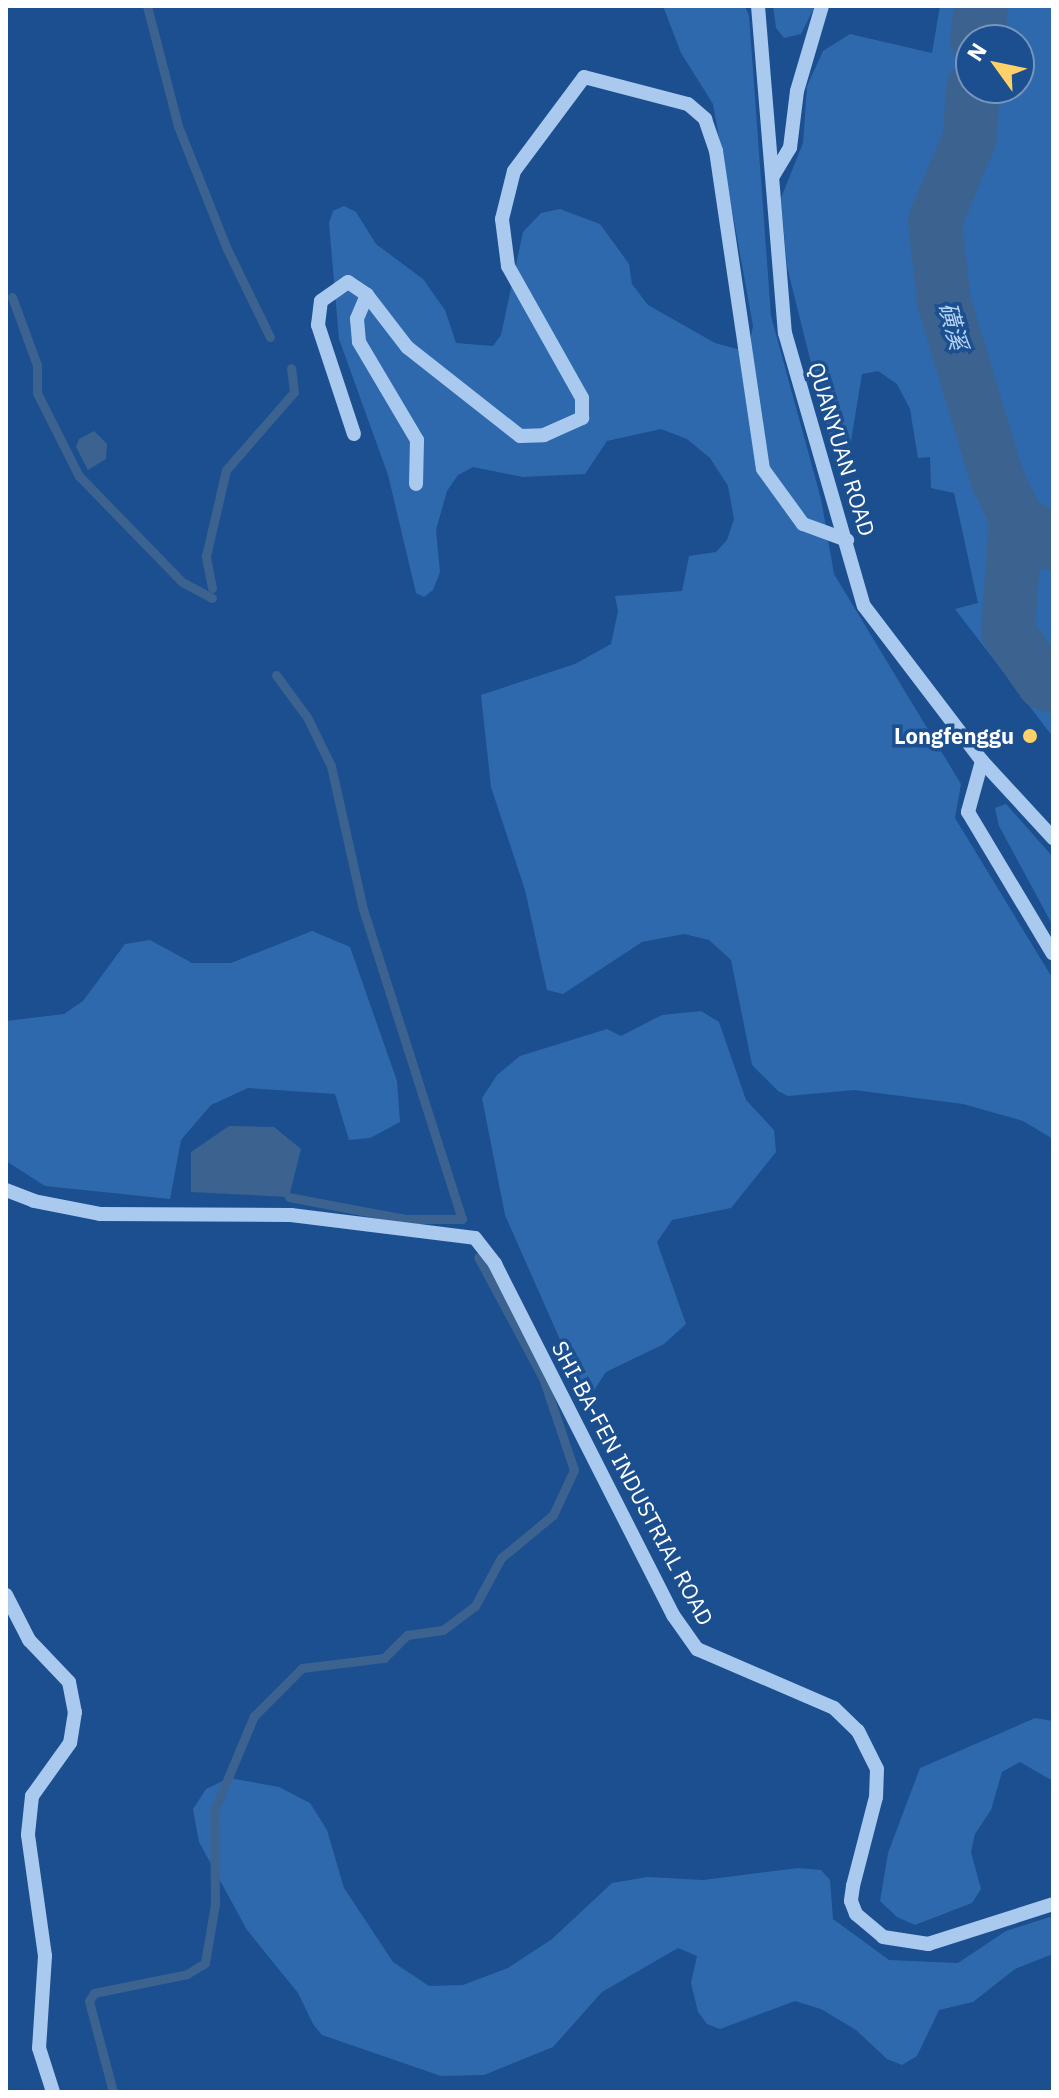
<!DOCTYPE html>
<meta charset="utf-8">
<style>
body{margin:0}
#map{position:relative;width:1059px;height:2098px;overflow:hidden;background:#1b4f8f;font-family:"IBM Plex Sans","Noto Sans TC",sans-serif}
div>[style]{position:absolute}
.green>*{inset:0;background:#2e69ad}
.water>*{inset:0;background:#3c6290}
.stream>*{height:9px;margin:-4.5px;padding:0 4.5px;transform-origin:4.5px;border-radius:4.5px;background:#3c6290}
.river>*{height:54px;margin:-27px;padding:0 27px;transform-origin:27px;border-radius:27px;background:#3c6290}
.minor>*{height:14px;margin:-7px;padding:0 7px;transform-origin:7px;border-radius:7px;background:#a9c9ee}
.dots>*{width:22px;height:22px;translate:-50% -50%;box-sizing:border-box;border:4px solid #1b4f8f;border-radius:50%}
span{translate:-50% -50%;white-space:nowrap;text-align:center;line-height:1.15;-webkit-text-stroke:7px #1b4f8f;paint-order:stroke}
.street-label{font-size:22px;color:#fff}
.poi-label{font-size:22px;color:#fff;font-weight:700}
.right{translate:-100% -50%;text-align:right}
.water-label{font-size:24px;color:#b5d3f5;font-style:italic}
.frame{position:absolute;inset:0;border:8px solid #fff;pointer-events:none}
.north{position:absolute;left:955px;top:24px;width:80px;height:80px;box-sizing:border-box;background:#1b4f8f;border:2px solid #7695bc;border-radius:50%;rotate:303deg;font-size:22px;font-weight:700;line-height:32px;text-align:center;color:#fff}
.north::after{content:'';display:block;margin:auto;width:28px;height:36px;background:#ffd166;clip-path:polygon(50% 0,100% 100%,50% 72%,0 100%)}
</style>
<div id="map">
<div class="green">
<div style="clip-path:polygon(663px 6px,745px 6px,749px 16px,771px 316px,821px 499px,834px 574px,961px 784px,955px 818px,1053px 979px,1053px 1139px,1023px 1121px,963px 1104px,854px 1090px,788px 1096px,778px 1091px,752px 1065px,731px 960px,709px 940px,684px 934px,642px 942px,563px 994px,547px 990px,525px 890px,491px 787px,481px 695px,575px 664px,611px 644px,618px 611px,615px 596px,682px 591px,689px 556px,716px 552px,727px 540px,734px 519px,728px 486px,710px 458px,687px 439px,661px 429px,607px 441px,585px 474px,523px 477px,473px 467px,458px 475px,447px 491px,436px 530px,440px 572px,433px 590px,424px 597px,416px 593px,388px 475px,339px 339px,329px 223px,333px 211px,344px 206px,356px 212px,376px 244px,423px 279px,445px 310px,456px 343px,493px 346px,501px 335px,523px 232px,541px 213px,560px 209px,600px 224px,629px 264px,632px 284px,648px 305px,715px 343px,737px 349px,750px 341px,753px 326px,713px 104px,681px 53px)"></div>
<div style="clip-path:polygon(773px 6px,815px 6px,801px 34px,784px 38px,776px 28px)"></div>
<div style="clip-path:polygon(evenodd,940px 6px,1053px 6px,1053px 737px,955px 609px,978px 603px,954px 493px,931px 488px,930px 457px,918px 458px,910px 409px,897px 384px,878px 371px,862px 374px,850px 447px,841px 450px,831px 443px,787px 267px,781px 198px,803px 143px,807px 86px,823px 51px,850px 34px,932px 53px,940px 6px,1019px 40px,1019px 88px,971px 88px,971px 40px,1019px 40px)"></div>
<div style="clip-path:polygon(1006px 804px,1053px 857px,1053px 926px,999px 826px,995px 808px)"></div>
<div style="clip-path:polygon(312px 931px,350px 947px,397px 1081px,400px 1122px,370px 1138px,349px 1140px,335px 1094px,248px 1088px,211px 1105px,181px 1140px,170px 1199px,45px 1186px,6px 1161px,6px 1021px,64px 1014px,83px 1001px,125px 944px,150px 940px,192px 963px,231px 963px)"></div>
<div style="clip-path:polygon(701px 1011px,719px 1022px,746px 1100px,774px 1130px,776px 1152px,731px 1208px,672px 1220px,657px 1242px,686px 1324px,664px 1344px,606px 1372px,587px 1401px,505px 1215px,482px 1098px,497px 1075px,520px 1056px,607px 1029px,621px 1036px,662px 1015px)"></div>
<div style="clip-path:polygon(1035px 1718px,1053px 1721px,1053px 1781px,1020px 1762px,1002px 1772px,991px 1810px,975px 1834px,971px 1852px,981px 1889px,972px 1903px,915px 1925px,897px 1917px,880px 1901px,888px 1853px,920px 1768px)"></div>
<div style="clip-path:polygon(229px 1778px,279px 1787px,310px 1803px,327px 1830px,344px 1888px,393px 1962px,429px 1986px,463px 1985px,508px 1968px,552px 1939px,612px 1883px,647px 1877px,703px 1880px,798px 1868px,821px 1870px,830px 1880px,833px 1919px,889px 1960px,958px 1963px,1006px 1931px,1053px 1916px,1053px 1954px,1015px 1969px,973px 2002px,939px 2010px,917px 2056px,902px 2065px,887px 2059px,856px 2030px,821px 2009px,795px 2001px,720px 2029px,707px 2024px,698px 2012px,691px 1983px,697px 1956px,678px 1948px,602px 1992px,553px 2047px,484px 2075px,441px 2076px,322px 2035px,313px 2024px,298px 1993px,247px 1930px,199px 1842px,193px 1809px,206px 1789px)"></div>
</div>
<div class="water">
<div style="clip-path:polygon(94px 431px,107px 444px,106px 459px,88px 470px,76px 447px,79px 439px)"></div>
<div style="clip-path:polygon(229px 1126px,274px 1127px,301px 1149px,289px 1197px,191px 1192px,191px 1152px)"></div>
</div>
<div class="stream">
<div style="left:147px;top:6px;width:124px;rotate:75.5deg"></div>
<div style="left:178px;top:126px;width:132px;rotate:68.3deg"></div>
<div style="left:227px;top:249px;width:98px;rotate:64deg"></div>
<div style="left:12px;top:297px;width:72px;rotate:69.8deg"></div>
<div style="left:37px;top:365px;width:28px;rotate:90deg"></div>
<div style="left:37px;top:393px;width:93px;rotate:63.2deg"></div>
<div style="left:79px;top:476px;width:148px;rotate:45.8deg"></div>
<div style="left:182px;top:582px;width:34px;rotate:28deg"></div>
<div style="left:212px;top:588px;width:33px;rotate:-101deg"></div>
<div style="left:206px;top:556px;width:88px;rotate:-76.9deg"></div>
<div style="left:226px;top:470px;width:103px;rotate:-48.9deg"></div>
<div style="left:294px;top:392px;width:24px;rotate:-97deg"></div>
<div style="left:276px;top:675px;width:52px;rotate:53.6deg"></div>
<div style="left:307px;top:717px;width:55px;rotate:63.9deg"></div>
<div style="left:331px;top:766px;width:147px;rotate:77.4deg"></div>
<div style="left:363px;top:909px;width:325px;rotate:72.3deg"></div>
<div style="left:462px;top:1219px;width:57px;rotate:180deg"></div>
<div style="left:405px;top:1219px;width:118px;rotate:-169.3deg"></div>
<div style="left:113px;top:2092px;width:94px;rotate:-104.8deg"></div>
<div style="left:89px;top:2001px;width:9px;rotate:-58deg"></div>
<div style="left:94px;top:1993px;width:95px;rotate:-11.5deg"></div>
<div style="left:187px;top:1974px;width:21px;rotate:-31deg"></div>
<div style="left:205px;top:1963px;width:60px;rotate:-80.4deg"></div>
<div style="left:215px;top:1904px;width:93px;rotate:-90.6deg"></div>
<div style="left:214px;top:1811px;width:103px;rotate:-67.2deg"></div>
<div style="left:254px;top:1716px;width:68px;rotate:-45deg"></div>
<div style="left:302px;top:1668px;width:83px;rotate:-7deg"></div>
<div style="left:384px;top:1658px;width:33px;rotate:-45deg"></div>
<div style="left:407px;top:1635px;width:36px;rotate:-8deg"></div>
<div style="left:443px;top:1630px;width:40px;rotate:-37deg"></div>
<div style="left:475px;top:1606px;width:55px;rotate:-61.6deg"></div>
<div style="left:501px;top:1558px;width:67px;rotate:-39.6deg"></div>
<div style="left:553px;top:1515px;width:50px;rotate:-65deg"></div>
<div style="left:574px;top:1470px;width:97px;rotate:-108.6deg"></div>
<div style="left:543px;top:1378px;width:137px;rotate:-118.2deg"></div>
</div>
<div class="river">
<div style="left:977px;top:40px;width:34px;rotate:-83deg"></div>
<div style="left:973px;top:88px;width:49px;rotate:93.5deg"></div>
<div style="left:970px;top:137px;width:91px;rotate:112.6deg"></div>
<div style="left:935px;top:221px;width:81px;rotate:83.7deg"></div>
<div style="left:944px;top:302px;width:184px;rotate:73.2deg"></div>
<div style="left:997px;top:478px;width:44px;rotate:64.6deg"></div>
<div style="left:1016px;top:518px;width:45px;rotate:35.1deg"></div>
<div style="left:1016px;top:518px;width:114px;rotate:94deg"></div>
<div style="left:1008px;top:632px;width:62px;rotate:54.8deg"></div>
<div style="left:1044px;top:683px;width:9px;rotate:18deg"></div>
</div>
<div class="minor">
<div style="left:758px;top:6px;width:328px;rotate:85.3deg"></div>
<div style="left:785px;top:333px;width:284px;rotate:73.9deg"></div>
<div style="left:864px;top:606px;width:195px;rotate:52.7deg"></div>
<div style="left:982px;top:761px;width:105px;rotate:47.3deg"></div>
<div style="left:773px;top:176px;width:33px;rotate:-59deg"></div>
<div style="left:790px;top:148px;width:57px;rotate:-83deg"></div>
<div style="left:797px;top:91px;width:89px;rotate:-73.6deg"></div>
<div style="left:367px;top:295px;width:26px;rotate:113deg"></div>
<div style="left:357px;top:319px;width:23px;rotate:85deg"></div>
<div style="left:359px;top:342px;width:114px;rotate:59.4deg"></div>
<div style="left:417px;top:440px;width:44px;rotate:91.3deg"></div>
<div style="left:354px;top:434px;width:115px;rotate:-108.3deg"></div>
<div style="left:318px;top:325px;width:24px;rotate:-83deg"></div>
<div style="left:321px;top:301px;width:33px;rotate:-35deg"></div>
<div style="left:348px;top:282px;width:23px;rotate:34deg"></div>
<div style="left:367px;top:295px;width:66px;rotate:52.4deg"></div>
<div style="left:407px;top:347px;width:144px;rotate:38.2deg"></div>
<div style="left:520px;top:436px;width:24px;rotate:-2deg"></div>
<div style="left:544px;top:435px;width:42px;rotate:-24.1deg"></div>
<div style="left:582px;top:418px;width:20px;rotate:-90deg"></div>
<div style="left:582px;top:398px;width:151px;rotate:-119.3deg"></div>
<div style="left:508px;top:266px;width:47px;rotate:-97.3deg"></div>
<div style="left:502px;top:219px;width:49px;rotate:-76deg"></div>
<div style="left:514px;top:171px;width:117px;rotate:-53.3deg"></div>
<div style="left:584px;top:77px;width:107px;rotate:14.6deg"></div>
<div style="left:688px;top:104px;width:23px;rotate:41deg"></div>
<div style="left:705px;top:119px;width:34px;rotate:71deg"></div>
<div style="left:716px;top:151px;width:321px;rotate:81.6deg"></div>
<div style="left:763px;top:469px;width:68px;rotate:54deg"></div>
<div style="left:803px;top:524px;width:47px;rotate:20deg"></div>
<div style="left:982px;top:761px;width:53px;rotate:105.4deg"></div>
<div style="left:968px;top:812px;width:165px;rotate:59.1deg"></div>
<div style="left:6px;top:1190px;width:30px;rotate:21deg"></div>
<div style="left:34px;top:1201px;width:67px;rotate:11.1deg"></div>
<div style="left:100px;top:1214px;width:191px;rotate:0.3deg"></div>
<div style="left:291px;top:1215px;width:185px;rotate:7.1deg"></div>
<div style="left:475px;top:1238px;width:33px;rotate:52deg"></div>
<div style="left:495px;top:1264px;width:394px;rotate:63.1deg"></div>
<div style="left:673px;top:1615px;width:42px;rotate:54.8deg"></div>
<div style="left:697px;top:1649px;width:149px;rotate:23.3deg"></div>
<div style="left:834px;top:1708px;width:33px;rotate:44deg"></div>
<div style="left:858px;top:1731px;width:42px;rotate:63.4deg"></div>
<div style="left:877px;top:1769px;width:28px;rotate:92deg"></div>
<div style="left:876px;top:1797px;width:92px;rotate:104.5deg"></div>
<div style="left:853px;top:1886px;width:15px;rotate:98deg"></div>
<div style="left:851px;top:1901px;width:14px;rotate:69deg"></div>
<div style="left:856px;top:1914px;width:35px;rotate:40deg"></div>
<div style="left:883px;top:1937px;width:46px;rotate:8.8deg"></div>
<div style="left:928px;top:1944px;width:131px;rotate:-17.7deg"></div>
<div style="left:6px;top:1595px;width:51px;rotate:62.9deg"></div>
<div style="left:29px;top:1640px;width:58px;rotate:46.4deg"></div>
<div style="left:69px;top:1682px;width:31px;rotate:79deg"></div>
<div style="left:75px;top:1712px;width:31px;rotate:99deg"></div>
<div style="left:70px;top:1743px;width:65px;rotate:125.6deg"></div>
<div style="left:32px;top:1796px;width:39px;rotate:96deg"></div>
<div style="left:28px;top:1835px;width:122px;rotate:82deg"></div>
<div style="left:45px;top:1956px;width:92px;rotate:93.7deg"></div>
<div style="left:39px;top:2048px;width:46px;rotate:72.3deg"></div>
</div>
<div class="dots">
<div style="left:1030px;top:736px;background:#ffd166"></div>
</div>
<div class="street-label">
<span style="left:842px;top:449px;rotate:73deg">QUANYUAN ROAD</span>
<span style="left:633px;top:1483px;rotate:62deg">SHI-BA-FEN INDUSTRIAL ROAD</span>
</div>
<div class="poi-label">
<span class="right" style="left:1014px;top:736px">Longfenggu</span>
</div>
<div class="water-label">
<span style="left:953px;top:326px;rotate:75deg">磺溪</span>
</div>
<div class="frame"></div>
<div class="north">N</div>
</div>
